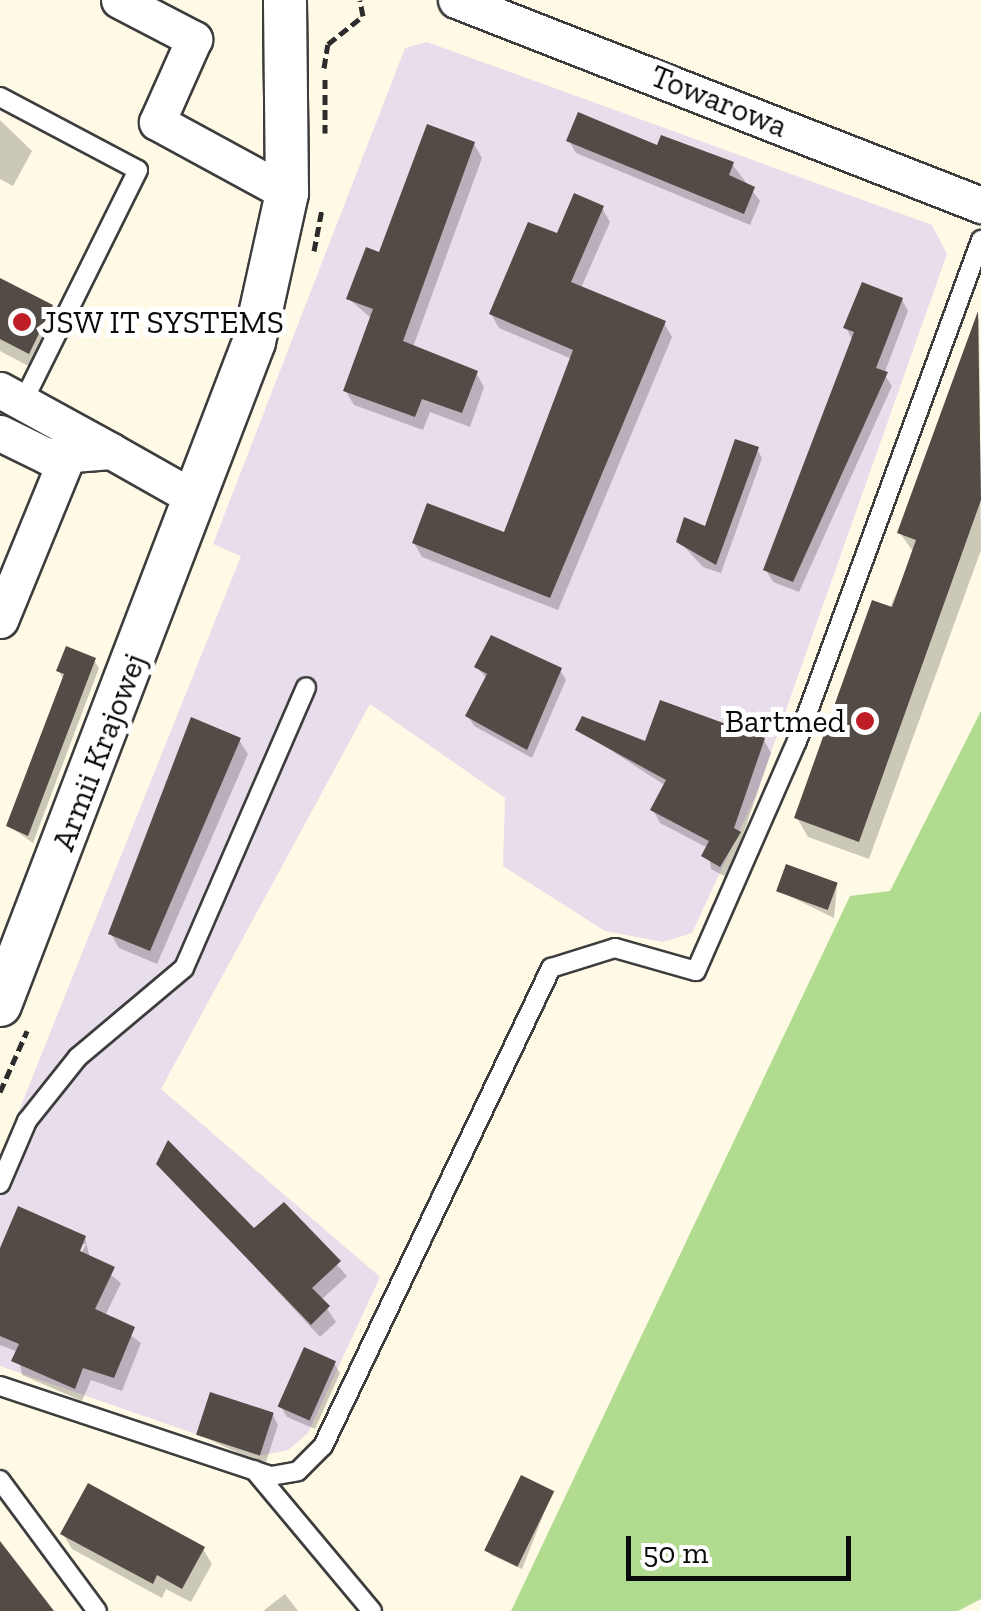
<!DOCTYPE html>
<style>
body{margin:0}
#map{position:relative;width:981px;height:1611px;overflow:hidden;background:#fffae6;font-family:"Zilla Slab",serif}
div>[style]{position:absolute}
.industrial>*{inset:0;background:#e8ddea}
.forest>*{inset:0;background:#b1db8e}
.shadow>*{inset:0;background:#0003}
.building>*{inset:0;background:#534b46;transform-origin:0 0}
.path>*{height:5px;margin-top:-2.5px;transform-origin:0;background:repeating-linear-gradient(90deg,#2c2c2c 0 10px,transparent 0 15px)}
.roads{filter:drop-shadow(2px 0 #3d3d3d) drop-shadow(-2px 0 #3d3d3d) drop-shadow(0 2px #3d3d3d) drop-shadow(0 -2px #3d3d3d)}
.service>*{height:18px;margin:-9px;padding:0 9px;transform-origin:9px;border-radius:9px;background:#fff}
.minor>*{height:35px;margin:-17.5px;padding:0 17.5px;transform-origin:17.5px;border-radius:17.5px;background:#fff}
.tertiary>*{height:42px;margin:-21px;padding:0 21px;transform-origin:21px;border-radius:21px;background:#fff}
.dots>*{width:28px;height:28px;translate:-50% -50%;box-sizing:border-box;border:5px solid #fff;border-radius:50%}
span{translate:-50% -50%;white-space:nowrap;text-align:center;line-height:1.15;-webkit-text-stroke:10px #fff;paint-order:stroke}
.street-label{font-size:32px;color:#0a0a0a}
.poi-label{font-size:32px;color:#0a0a0a}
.left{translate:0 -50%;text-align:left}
.right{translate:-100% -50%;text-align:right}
.scale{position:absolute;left:626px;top:1536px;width:225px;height:45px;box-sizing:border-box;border:5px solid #0a0a0a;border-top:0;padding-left:12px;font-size:30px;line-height:35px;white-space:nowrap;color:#0a0a0a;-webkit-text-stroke:8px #fff;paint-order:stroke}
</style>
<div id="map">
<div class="industrial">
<div style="clip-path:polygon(427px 42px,932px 225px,947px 254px,756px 795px,692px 933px,663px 942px,605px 931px,503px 866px,505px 798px,370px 704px,161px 1089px,380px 1277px,308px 1433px,288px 1450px,259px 1456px,0 1366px,0 1158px,241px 556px,213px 544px,405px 48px)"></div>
</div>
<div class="forest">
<div style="clip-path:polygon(981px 711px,981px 1599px,958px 1611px,511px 1611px,850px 896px,890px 891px)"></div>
</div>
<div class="shadow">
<div style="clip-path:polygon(0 120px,32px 151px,13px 186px,0 179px)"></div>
<div style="clip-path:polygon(569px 141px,732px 164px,760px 201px,750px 225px,576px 153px)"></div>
<div style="clip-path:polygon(474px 144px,482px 158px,413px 347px,476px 373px,484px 387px,470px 427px,430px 412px,423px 430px,354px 405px,345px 390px,372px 319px,349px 299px)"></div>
<div style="clip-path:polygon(602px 208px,610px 222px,581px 288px,664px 323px,672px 337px,558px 610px,422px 557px,414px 543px,505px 536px,572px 359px,499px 328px,491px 314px)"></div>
<div style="clip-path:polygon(0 281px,52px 307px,63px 327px,40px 372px,0 351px)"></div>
<div style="clip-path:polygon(902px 300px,908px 311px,884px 374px,892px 386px,799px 592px,773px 582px,766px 570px,853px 341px,846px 328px)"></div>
<div style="clip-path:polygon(979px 317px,981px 550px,869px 859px,808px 837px,797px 818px,914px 553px,900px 533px)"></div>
<div style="clip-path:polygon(757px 449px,762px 458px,721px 573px,703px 567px,679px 541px,706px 530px)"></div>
<div style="clip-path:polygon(94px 660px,99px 668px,33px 843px,9px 826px,64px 681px,59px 671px)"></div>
<div style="clip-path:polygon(476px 666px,560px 670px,566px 680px,532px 758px,474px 726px,468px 716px,487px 679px)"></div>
<div style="clip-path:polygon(578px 729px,647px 744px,764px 740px,771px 753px,728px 878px,711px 869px,708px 848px,660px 823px,653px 810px,666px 786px)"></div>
<div style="clip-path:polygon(239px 740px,248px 754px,157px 964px,119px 948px,111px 934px)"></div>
<div style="clip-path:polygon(837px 885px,834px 918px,779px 891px)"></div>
<div style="clip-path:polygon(159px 1164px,254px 1232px,284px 1205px,347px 1276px,321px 1300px,336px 1322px,320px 1337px)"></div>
<div style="clip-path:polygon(evenodd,85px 1238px,90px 1258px,121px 1283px,105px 1316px,141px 1343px,122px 1391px,91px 1380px,82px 1401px,22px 1375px,18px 1352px,0 1345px,0 1254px,85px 1238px,80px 1244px,86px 1244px,77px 1263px,80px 1244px)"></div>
<div style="clip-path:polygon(334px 1363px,340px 1373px,315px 1429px,287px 1417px,281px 1407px)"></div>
<div style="clip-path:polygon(273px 1415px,278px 1425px,265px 1465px,199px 1435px)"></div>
<div style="clip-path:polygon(552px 1493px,522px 1569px,491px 1555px,489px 1550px)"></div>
<div style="clip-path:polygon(63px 1534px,203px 1549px,212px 1564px,191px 1602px,166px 1589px,162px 1598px,72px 1549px)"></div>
<div style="clip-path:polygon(285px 1594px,298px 1611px,263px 1611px)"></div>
</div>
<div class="building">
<div style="clip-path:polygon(578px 112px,657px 145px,661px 135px,734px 162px,729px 175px,755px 187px,744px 214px,566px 141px)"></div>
<div style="clip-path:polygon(427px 124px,475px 142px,403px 341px,478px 371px,462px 413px,422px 399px,415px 417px,343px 391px,373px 309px,346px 299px,366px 247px,379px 252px)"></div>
<div style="clip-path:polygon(574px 193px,604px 206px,571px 282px,666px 321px,550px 598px,412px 543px,427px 503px,504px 532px,573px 350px,489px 314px,528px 222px,557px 233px)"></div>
<div style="clip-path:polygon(0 278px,53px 305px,29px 354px,0 339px)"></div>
<div style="clip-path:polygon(862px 282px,903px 298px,876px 368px,888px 372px,793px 582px,763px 570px,854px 332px,843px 328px)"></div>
<div style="clip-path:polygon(978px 311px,981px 500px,859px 842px,794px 818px,872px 600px,892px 607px,916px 540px,897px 533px)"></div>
<div style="clip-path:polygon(735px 439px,759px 447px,716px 565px,676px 542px,684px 517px,705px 526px)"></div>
<div style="clip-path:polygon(491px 635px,562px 668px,527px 750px,465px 716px,487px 674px,474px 667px)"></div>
<div style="clip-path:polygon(66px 646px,96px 658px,28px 836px,6px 826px,64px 674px,56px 671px)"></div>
<div style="clip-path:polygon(660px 700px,765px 738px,734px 828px,741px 832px,720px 867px,701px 856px,709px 841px,650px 810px,666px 780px,575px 730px,582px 716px,645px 741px)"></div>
<div style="clip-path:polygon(191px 717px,241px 738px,150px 951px,108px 934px)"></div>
<div style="left:786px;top:864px;width:55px;height:29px;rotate:20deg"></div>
<div style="clip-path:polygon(168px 1140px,254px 1228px,284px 1202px,341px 1261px,312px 1288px,330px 1306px,311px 1325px,156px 1164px)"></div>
<div style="clip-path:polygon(18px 1206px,86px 1236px,80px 1251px,115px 1267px,95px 1309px,135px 1327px,114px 1378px,83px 1368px,75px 1389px,11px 1361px,19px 1344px,0 1336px,0 1248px)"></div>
<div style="left:304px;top:1347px;width:35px;height:65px;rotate:24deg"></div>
<div style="left:210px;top:1392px;width:67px;height:45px;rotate:18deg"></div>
<div style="left:521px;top:1475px;width:37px;height:84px;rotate:26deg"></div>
<div style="clip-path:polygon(88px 1483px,205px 1547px,182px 1589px,157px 1575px,153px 1584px,60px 1534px)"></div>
<div style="clip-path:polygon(0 1541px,54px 1611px,0 1611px)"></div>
</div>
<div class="path">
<div style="left:324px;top:68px;width:24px;rotate:-81deg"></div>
<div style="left:328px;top:44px;width:45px;rotate:-38.7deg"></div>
<div style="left:363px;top:16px;width:16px;rotate:-101deg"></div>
<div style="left:325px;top:79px;width:54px;rotate:90deg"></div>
<div style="left:314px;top:251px;width:43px;rotate:-79.2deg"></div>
<div style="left:0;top:1092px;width:67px;rotate:-66.1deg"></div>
</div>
<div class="roads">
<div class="service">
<div style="left:0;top:97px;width:156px;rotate:27.9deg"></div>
<div style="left:138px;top:170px;width:259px;rotate:116.4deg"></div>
<div style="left:0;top:1184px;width:69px;rotate:-66.8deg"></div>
<div style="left:27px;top:1121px;width:82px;rotate:-51.4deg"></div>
<div style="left:78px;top:1057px;width:138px;rotate:-40deg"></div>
<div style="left:184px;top:968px;width:306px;rotate:-66.5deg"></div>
<div style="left:0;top:1386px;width:286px;rotate:18.4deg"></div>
<div style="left:271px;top:1476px;width:27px;rotate:-10deg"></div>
<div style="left:298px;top:1471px;width:35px;rotate:-45deg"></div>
<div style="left:323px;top:1446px;width:530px;rotate:-64.5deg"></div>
<div style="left:551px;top:968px;width:67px;rotate:-17.4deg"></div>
<div style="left:615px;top:948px;width:84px;rotate:15.9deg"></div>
<div style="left:696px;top:971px;width:251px;rotate:-66.3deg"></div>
<div style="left:797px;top:741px;width:534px;rotate:-69.83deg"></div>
<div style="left:254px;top:1470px;width:184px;rotate:50.1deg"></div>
<div style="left:0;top:1480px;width:163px;rotate:53.5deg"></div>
</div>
<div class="minor">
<div style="left:119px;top:0;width:85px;rotate:27.5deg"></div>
<div style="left:194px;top:39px;width:91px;rotate:114deg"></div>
<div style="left:157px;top:122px;width:148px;rotate:28.6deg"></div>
<div style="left:456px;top:0;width:564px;rotate:21.33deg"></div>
<div style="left:0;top:390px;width:127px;rotate:28.8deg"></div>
<div style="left:0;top:433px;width:52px;rotate:26.1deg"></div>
<div style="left:47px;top:456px;width:64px;rotate:-4.5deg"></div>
<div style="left:111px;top:451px;width:98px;rotate:29.5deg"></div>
<div style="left:0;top:620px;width:176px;rotate:-67.7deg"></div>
</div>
<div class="tertiary">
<div style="left:0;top:1005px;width:710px;rotate:-69.04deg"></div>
<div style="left:254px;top:342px;width:153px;rotate:-77.5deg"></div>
<div style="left:287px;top:193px;width:193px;rotate:-90.6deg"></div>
</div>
</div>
<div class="dots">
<div style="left:22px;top:322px;background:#be1e26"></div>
<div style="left:865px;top:721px;background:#be1e26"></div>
</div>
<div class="street-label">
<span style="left:719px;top:101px;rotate:22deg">Towarowa</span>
<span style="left:99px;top:752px;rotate:-69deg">Armii Krajowej</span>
</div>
<div class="poi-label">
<span class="left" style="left:42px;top:322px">JSW IT SYSTEMS</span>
<span class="right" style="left:845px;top:721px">Bartmed</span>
</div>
<div class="scale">50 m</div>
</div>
